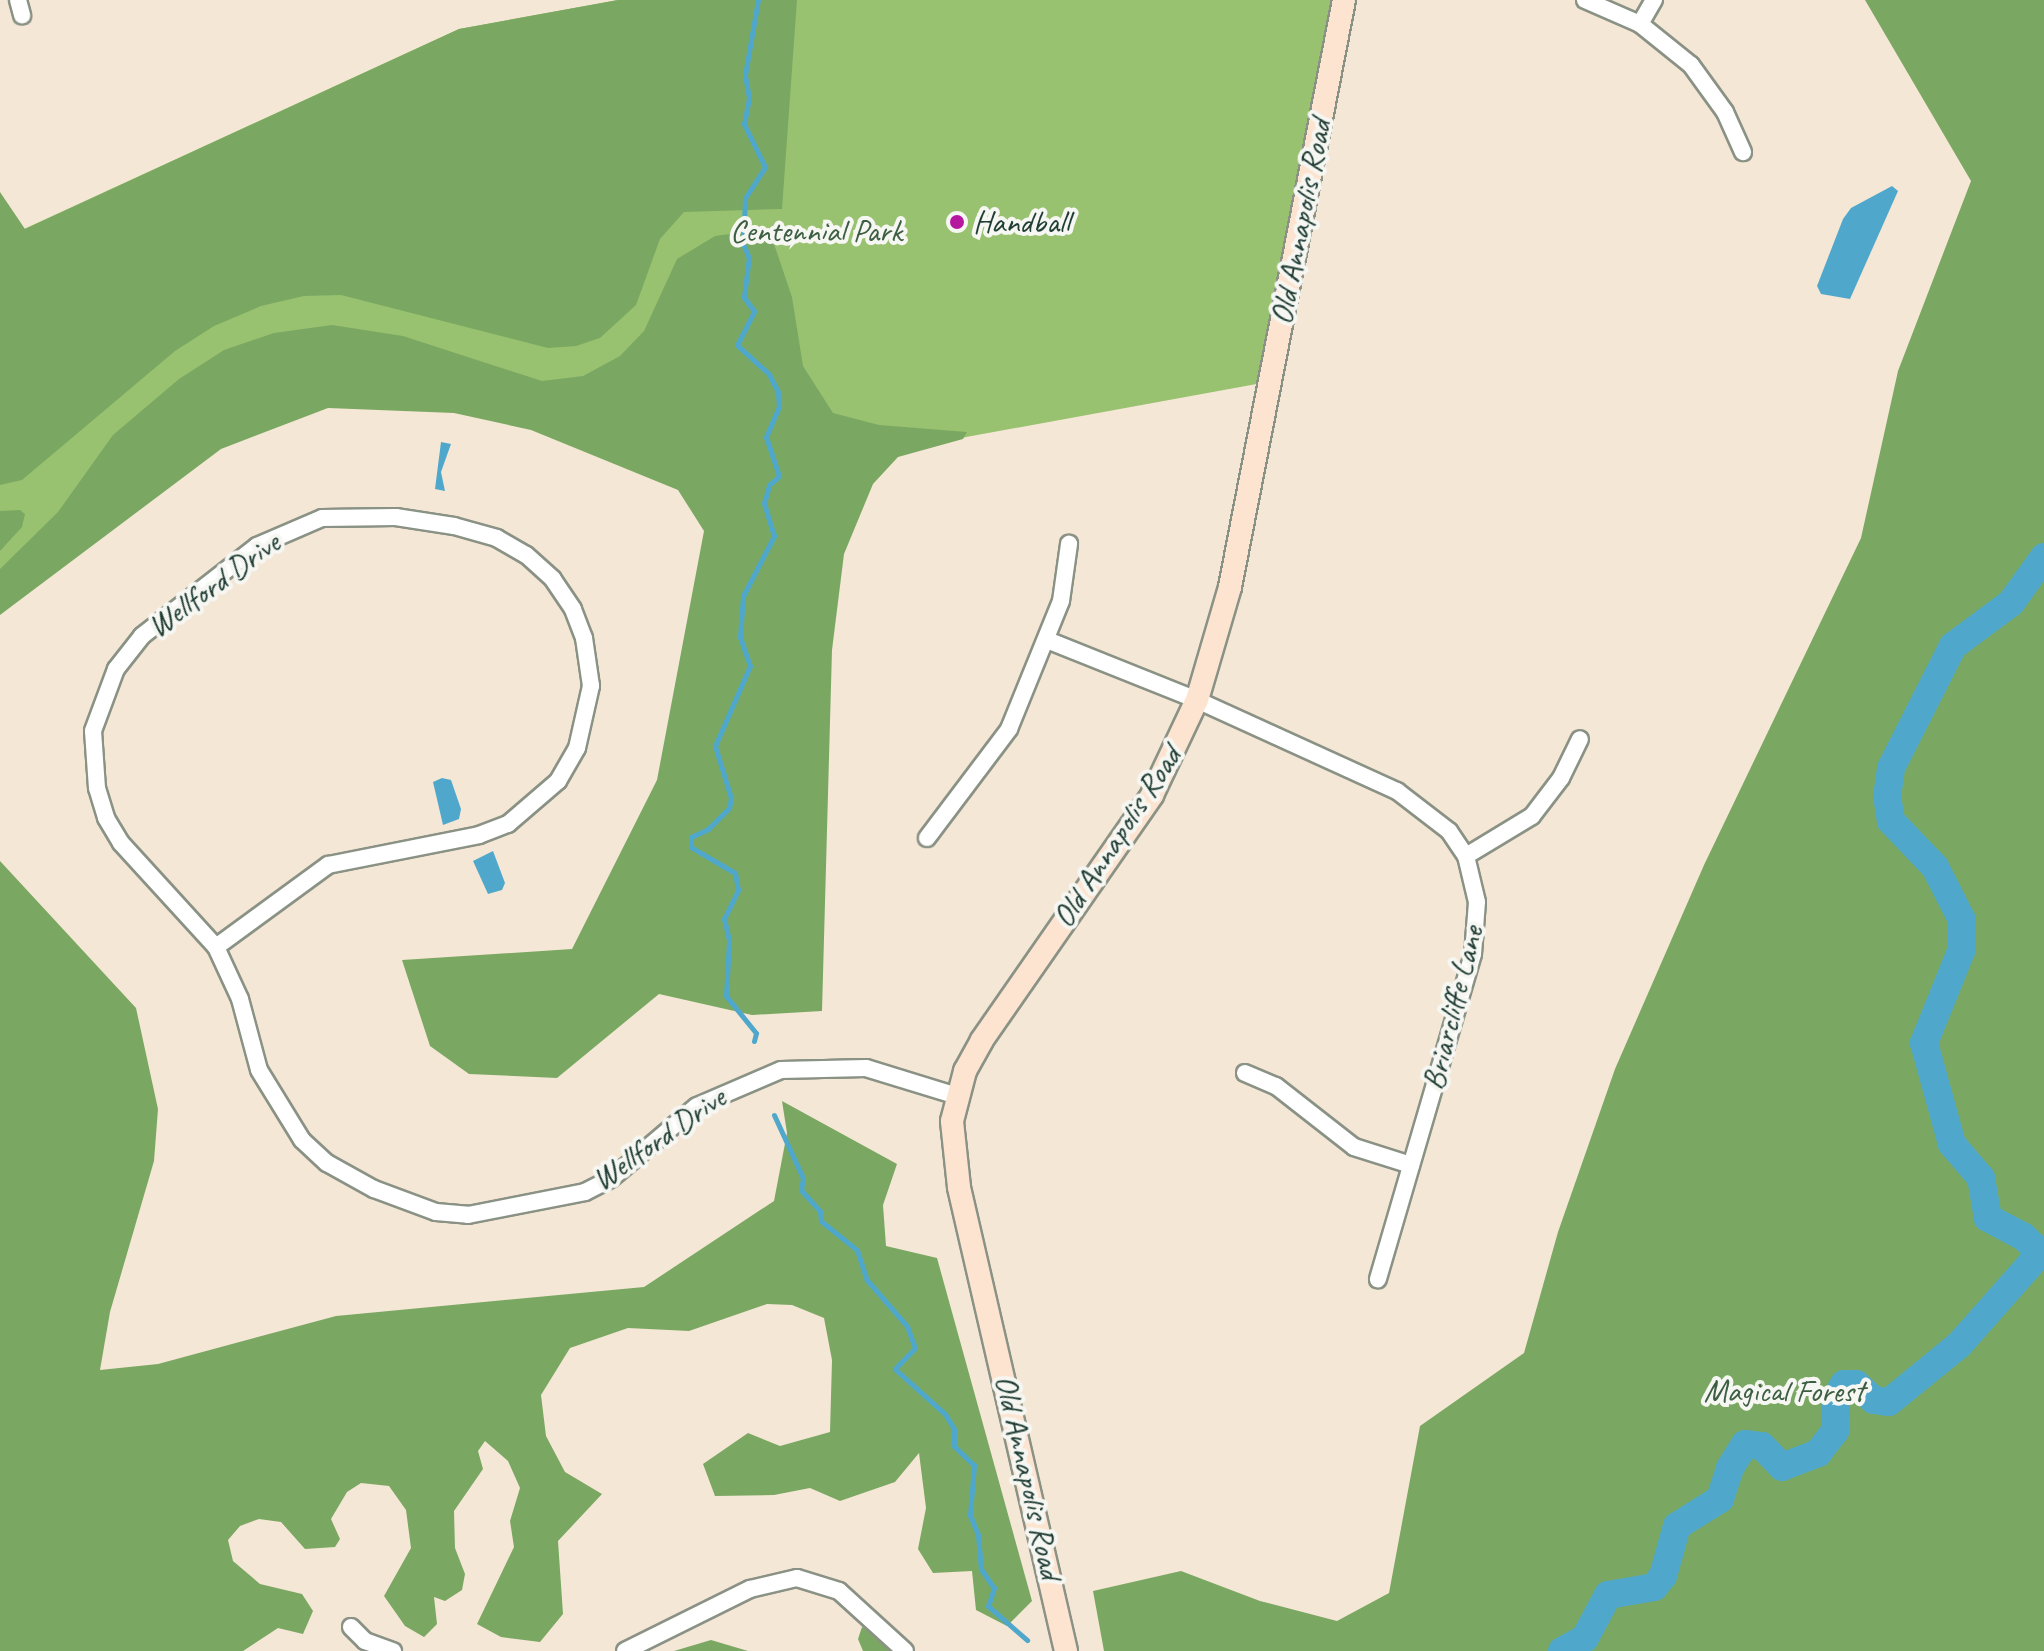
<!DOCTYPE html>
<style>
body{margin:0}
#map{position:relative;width:2044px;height:1651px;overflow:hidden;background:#f5e7d6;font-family:Caveat,sans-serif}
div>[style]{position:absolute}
.green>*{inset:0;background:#98c26f}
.forest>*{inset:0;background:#7aa862}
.water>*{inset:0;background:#4fa8cc}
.stream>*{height:5px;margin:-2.5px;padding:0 2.5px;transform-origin:2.5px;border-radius:2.5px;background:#4fa8cc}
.river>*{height:28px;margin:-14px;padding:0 14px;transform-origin:14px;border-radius:14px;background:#4fa8cc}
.roads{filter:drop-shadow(2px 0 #8a9285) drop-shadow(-2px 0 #8a9285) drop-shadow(0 2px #8a9285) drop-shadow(0 -2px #8a9285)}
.street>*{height:16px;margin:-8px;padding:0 8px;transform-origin:8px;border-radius:8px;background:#fff}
.secondary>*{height:22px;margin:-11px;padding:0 11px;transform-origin:11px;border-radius:11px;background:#fde4d0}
.dots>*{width:22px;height:22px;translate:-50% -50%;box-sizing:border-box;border:4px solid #f6f6f2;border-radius:50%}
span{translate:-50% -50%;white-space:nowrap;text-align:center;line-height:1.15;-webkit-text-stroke:8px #f6f6f2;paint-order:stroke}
.poi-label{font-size:32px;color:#1f3d34}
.left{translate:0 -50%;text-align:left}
.street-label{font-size:32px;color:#1f3d34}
.park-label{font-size:32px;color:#3d5e43}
</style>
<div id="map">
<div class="green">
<div style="clip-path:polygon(618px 0,1337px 0,1262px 383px,819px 464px,376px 396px,232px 418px,0 606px,0 205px,24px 229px,459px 29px)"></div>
</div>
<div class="forest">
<div style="clip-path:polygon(618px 0,797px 0,782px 209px,684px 212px,660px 239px,636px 305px,600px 338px,576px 346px,548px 348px,341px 295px,304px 296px,261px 306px,214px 326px,175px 351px,22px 480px,0 485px,0 192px,25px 229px,459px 29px)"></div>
<div style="clip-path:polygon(1865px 0,2044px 0,2044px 1651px,1104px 1651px,1093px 1591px,1181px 1571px,1260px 1601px,1337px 1621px,1389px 1593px,1420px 1426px,1524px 1353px,1558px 1232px,1615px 1069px,1704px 865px,1861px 538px,1898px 371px,1971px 181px)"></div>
<div style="clip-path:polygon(744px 232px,773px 241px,792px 297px,803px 366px,833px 413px,879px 425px,967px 432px,963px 439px,898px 457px,873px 484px,844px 554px,832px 650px,822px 1011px,752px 1015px,659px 994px,557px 1078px,469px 1074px,430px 1046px,402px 960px,572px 949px,657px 780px,704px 531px,678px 490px,531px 430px,454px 413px,328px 408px,221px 449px,0 615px,0 569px,58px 512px,113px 435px,179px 379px,224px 350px,274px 333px,332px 325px,403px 336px,542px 381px,583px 376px,620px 356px,644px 331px,677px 259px,715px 236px)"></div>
<div style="clip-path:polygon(20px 510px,25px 514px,22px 527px,0 551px,0 511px)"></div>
<div style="clip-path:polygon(0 861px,136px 1008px,158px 1109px,154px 1161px,110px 1312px,100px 1370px,158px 1364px,336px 1316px,644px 1287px,774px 1201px,787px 1133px,782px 1101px,897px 1164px,883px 1205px,886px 1246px,937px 1258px,1032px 1601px,1007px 1626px,976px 1610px,972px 1571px,933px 1573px,918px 1549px,926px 1508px,919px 1453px,895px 1482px,840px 1501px,810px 1488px,774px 1495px,715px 1496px,703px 1464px,748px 1433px,780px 1446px,830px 1432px,832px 1360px,824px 1318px,792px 1305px,767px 1304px,689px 1331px,628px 1328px,570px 1348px,541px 1395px,546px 1436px,565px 1472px,602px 1494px,558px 1541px,563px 1614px,540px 1642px,501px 1637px,477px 1624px,514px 1547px,510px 1521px,520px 1488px,508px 1461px,485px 1441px,478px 1451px,483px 1469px,454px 1511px,455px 1548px,465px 1574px,462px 1590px,445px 1601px,434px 1597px,437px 1624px,424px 1637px,405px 1626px,384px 1596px,411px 1548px,406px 1510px,389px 1486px,361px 1483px,347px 1492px,331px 1519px,340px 1539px,335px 1547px,305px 1549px,281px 1522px,259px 1519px,240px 1526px,228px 1540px,233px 1561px,260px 1584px,302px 1594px,313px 1611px,303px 1634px,278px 1628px,243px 1651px,0 1651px)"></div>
<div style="clip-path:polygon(862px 1627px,874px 1633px,895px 1651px,863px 1651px,858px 1639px)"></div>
<div style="clip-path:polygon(711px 1640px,748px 1651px,674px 1651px)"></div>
</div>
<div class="water">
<div style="clip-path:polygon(1892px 186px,1898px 191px,1850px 299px,1821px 294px,1817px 286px,1843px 219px,1851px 208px)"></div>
<div style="clip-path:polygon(441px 442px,451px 444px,441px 472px,445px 491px,435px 489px)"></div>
<div style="clip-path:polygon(442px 778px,451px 780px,461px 809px,459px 819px,443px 825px,433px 782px)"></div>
<div style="clip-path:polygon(493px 851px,505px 883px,502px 890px,488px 894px,473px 861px)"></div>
</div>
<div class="stream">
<div style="left:754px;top:1041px;width:8px;rotate:-76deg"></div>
<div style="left:756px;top:1033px;width:48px;rotate:-129deg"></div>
<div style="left:726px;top:996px;width:56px;rotate:-86.9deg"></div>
<div style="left:729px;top:940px;width:22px;rotate:-103deg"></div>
<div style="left:724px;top:919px;width:32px;rotate:-64deg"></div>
<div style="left:738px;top:890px;width:17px;rotate:-100deg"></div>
<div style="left:735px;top:873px;width:51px;rotate:-149.4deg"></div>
<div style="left:691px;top:847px;width:10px;rotate:-90deg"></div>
<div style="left:691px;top:837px;width:19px;rotate:-25deg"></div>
<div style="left:708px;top:829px;width:30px;rotate:-45deg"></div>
<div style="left:729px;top:808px;width:10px;rotate:-79deg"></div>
<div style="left:731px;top:798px;width:54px;rotate:-107.1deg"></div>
<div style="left:715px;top:746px;width:87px;rotate:-66.4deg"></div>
<div style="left:750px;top:666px;width:31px;rotate:-109deg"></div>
<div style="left:740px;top:637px;width:41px;rotate:-85.8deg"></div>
<div style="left:743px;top:596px;width:68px;rotate:-62.7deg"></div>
<div style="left:774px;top:536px;width:34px;rotate:-107deg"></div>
<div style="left:764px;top:503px;width:19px;rotate:-74deg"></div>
<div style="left:769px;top:485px;width:13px;rotate:-42deg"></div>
<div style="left:779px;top:476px;width:41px;rotate:-108.4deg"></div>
<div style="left:766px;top:437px;width:33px;rotate:-67deg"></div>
<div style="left:779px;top:407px;width:15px;rotate:-94deg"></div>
<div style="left:778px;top:392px;width:20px;rotate:-117deg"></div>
<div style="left:769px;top:374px;width:43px;rotate:-137.8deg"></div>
<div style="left:737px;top:345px;width:38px;rotate:-63deg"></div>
<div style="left:754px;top:311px;width:17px;rotate:-126deg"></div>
<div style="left:744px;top:297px;width:39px;rotate:-83deg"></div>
<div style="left:749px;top:258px;width:15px;rotate:-113deg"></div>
<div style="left:743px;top:244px;width:46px;rotate:-87.5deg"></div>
<div style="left:745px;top:198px;width:37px;rotate:-57deg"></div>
<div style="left:765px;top:167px;width:48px;rotate:-116deg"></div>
<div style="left:744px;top:124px;width:26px;rotate:-79deg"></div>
<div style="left:749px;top:98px;width:23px;rotate:-100deg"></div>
<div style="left:745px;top:75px;width:76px;rotate:-80.2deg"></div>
<div style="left:774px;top:1115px;width:69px;rotate:65.3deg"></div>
<div style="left:803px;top:1178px;width:12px;rotate:99deg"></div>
<div style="left:801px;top:1190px;width:28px;rotate:48deg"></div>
<div style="left:820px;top:1211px;width:10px;rotate:84deg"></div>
<div style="left:821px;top:1221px;width:46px;rotate:38.9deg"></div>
<div style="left:857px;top:1250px;width:32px;rotate:72deg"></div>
<div style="left:867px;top:1280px;width:61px;rotate:49deg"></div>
<div style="left:907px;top:1326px;width:23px;rotate:70deg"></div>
<div style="left:915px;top:1348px;width:29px;rotate:134deg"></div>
<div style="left:895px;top:1369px;width:67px;rotate:42deg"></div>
<div style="left:945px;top:1414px;width:17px;rotate:59deg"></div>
<div style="left:954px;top:1429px;width:17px;rotate:90deg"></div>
<div style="left:954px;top:1446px;width:28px;rotate:44deg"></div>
<div style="left:974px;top:1465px;width:50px;rotate:94.6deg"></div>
<div style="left:970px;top:1515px;width:22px;rotate:68deg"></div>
<div style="left:978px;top:1535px;width:34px;rotate:85deg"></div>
<div style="left:981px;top:1569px;width:23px;rotate:56deg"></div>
<div style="left:994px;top:1588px;width:19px;rotate:108deg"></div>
<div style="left:988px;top:1606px;width:52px;rotate:41.1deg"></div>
</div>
<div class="river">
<div style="left:1562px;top:1651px;width:26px;rotate:-29deg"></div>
<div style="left:1585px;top:1638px;width:49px;rotate:-61.9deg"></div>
<div style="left:1608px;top:1595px;width:47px;rotate:-9.9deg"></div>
<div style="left:1654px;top:1587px;width:14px;rotate:-51deg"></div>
<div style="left:1663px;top:1576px;width:52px;rotate:-74.4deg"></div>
<div style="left:1677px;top:1526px;width:51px;rotate:-32.1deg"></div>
<div style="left:1720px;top:1499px;width:33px;rotate:-72deg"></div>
<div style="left:1730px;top:1468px;width:28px;rotate:-58deg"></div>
<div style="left:1745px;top:1444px;width:17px;rotate:7deg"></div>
<div style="left:1762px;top:1446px;width:29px;rotate:46deg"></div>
<div style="left:1782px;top:1467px;width:39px;rotate:-21deg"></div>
<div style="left:1818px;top:1453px;width:28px;rotate:-52deg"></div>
<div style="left:1835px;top:1431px;width:33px;rotate:-88deg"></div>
<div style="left:1836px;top:1398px;width:16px;rotate:-60deg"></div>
<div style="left:1844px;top:1384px;width:12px"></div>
<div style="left:1856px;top:1384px;width:24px;rotate:42deg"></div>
<div style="left:1874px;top:1400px;width:15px;rotate:8deg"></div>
<div style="left:1889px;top:1402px;width:90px;rotate:-39.2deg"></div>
<div style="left:1959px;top:1345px;width:115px;rotate:-48.5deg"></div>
<div style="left:2035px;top:1259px;width:12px;rotate:-95deg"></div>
<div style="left:2034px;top:1247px;width:14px;rotate:-135deg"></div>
<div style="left:2024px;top:1237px;width:41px;rotate:-152.2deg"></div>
<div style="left:1988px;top:1218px;width:41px;rotate:-99.9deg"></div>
<div style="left:1981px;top:1178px;width:45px;rotate:-130.5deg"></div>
<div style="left:1952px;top:1144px;width:105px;rotate:-105.5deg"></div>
<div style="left:1924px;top:1043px;width:101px;rotate:-68deg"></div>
<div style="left:1962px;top:949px;width:29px;rotate:-90deg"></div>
<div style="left:1962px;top:920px;width:59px;rotate:-117deg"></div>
<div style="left:1935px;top:867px;width:64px;rotate:-133.7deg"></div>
<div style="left:1891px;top:821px;width:24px;rotate:-99deg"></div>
<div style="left:1887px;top:797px;width:29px;rotate:-82deg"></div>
<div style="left:1891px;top:768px;width:137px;rotate:-63.1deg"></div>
<div style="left:1953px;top:646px;width:72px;rotate:-36.6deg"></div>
<div style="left:2011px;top:603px;width:57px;rotate:-54.3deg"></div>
</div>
<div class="roads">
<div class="street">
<div style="left:18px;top:0;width:16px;rotate:75deg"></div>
<div style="left:1585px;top:0;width:60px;rotate:23.6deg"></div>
<div style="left:1640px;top:24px;width:65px;rotate:38.8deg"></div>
<div style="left:1691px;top:65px;width:58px;rotate:54.1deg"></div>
<div style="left:1725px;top:112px;width:44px;rotate:65.8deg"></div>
<div style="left:1640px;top:24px;width:28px;rotate:-60deg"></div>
<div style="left:1047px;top:640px;width:162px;rotate:21.8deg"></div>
<div style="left:1197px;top:700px;width:220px;rotate:24.5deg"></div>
<div style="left:1397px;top:791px;width:66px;rotate:37.6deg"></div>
<div style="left:1449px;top:831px;width:30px;rotate:56deg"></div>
<div style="left:1466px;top:856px;width:47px;rotate:76.6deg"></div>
<div style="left:1477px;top:902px;width:52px;rotate:94.4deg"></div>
<div style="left:1473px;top:954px;width:339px;rotate:106.3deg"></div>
<div style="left:927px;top:838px;width:136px;rotate:-53deg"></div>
<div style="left:1009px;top:729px;width:138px;rotate:-67.9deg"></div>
<div style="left:1061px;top:601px;width:58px;rotate:-82deg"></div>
<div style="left:1466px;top:856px;width:77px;rotate:-31.2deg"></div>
<div style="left:1532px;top:816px;width:48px;rotate:-52.7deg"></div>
<div style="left:1561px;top:778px;width:43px;rotate:-64deg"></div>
<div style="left:216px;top:947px;width:139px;rotate:-36.2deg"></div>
<div style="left:328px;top:865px;width:154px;rotate:-11.2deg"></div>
<div style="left:479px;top:835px;width:31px;rotate:-21deg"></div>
<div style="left:508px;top:824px;width:66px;rotate:-40.7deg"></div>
<div style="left:558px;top:781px;width:38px;rotate:-60deg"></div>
<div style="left:577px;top:748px;width:64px;rotate:-77.3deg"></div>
<div style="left:591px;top:686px;width:49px;rotate:-98.3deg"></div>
<div style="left:584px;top:638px;width:31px;rotate:-111deg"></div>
<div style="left:573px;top:609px;width:36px;rotate:-124deg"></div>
<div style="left:553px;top:579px;width:36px;rotate:-138deg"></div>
<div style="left:526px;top:555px;width:34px;rotate:-150deg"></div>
<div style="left:497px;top:538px;width:45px;rotate:-164.4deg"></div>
<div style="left:454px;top:526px;width:59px;rotate:-171.2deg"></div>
<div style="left:396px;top:517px;width:74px;rotate:179.2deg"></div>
<div style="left:322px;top:518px;width:71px;rotate:156.7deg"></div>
<div style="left:257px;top:546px;width:146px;rotate:142deg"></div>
<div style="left:142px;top:636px;width:42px;rotate:128.2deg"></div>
<div style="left:116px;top:669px;width:66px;rotate:110.4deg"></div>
<div style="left:93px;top:731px;width:57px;rotate:86deg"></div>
<div style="left:97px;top:788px;width:31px;rotate:73deg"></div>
<div style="left:106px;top:818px;width:29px;rotate:59deg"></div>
<div style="left:121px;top:843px;width:141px;rotate:47.6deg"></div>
<div style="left:216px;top:947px;width:57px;rotate:65.2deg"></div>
<div style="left:240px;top:999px;width:73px;rotate:75deg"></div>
<div style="left:259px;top:1070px;width:82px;rotate:58.4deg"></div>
<div style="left:302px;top:1140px;width:34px;rotate:43deg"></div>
<div style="left:327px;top:1163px;width:54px;rotate:29deg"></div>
<div style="left:374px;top:1189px;width:66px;rotate:20.4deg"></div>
<div style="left:436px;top:1212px;width:32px;rotate:5deg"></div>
<div style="left:468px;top:1215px;width:119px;rotate:-11.1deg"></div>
<div style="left:585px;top:1192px;width:30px;rotate:-27deg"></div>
<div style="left:612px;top:1178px;width:111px;rotate:-40.3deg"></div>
<div style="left:697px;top:1106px;width:91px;rotate:-23.2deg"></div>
<div style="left:781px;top:1070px;width:85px;rotate:-1.3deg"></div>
<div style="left:866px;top:1068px;width:95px;rotate:17.1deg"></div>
<div style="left:1245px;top:1073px;width:34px;rotate:23deg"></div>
<div style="left:1276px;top:1086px;width:99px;rotate:38deg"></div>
<div style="left:1354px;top:1147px;width:60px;rotate:17.5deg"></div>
<div style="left:351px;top:1627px;width:20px;rotate:45deg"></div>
<div style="left:365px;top:1641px;width:30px;rotate:20deg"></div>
<div style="left:625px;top:1651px;width:140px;rotate:-26.4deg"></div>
<div style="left:750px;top:1589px;width:48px;rotate:-13.2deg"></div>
<div style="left:797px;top:1578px;width:44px;rotate:17.2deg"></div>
<div style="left:839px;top:1591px;width:89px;rotate:42.3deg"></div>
</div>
<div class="secondary">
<div style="left:1066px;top:1651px;width:476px;rotate:-103deg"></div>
<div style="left:959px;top:1187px;width:66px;rotate:-96.1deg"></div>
<div style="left:952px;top:1121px;width:52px;rotate:-75.4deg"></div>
<div style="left:965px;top:1071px;width:35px;rotate:-61deg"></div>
<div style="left:982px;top:1040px;width:298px;rotate:-55.2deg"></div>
<div style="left:1152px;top:795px;width:105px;rotate:-64.7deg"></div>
<div style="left:1197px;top:700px;width:118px;rotate:-73.7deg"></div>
<div style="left:1230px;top:587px;width:598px;rotate:-79.01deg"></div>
</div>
</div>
<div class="dots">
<div style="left:957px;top:222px;background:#b5179e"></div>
</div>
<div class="poi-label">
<span class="left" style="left:973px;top:222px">Handball</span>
</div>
<div class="street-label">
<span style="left:1301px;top:222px;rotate:-79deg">Old Annapolis Road</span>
<span style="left:214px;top:585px;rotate:-36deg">Wellford Drive</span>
<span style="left:1117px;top:837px;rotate:-57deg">Old Annapolis Road</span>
<span style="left:1453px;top:1008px;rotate:-76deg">Briarcliffe Lane</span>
<span style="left:659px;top:1139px;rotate:-35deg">Wellford Drive</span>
<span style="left:1028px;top:1477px;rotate:77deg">Old Annapolis Road</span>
</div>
<div class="park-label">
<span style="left:816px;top:231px">Centennial Park</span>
<span style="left:1784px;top:1391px">Magical Forest</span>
</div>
</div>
